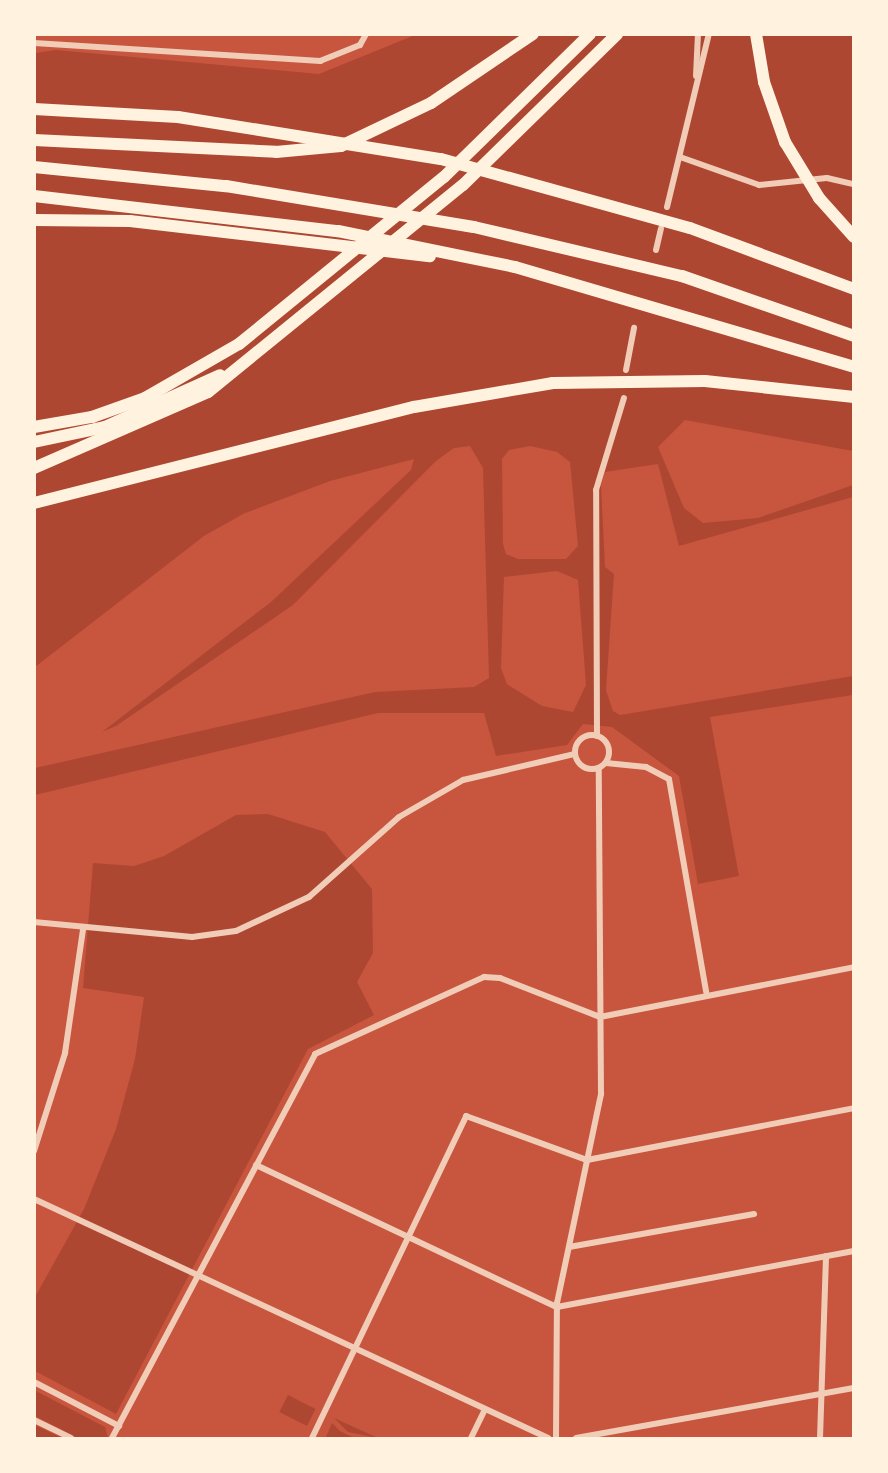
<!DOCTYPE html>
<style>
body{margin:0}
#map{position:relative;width:888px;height:1473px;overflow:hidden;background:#c8553d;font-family:Manrope,sans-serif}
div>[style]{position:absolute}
.green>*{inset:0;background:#ae4732;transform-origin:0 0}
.minor>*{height:6px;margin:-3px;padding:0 3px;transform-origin:3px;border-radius:3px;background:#f1ccb7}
.minor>.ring{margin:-3px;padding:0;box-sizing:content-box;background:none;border:6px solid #f1ccb7;border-radius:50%}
.motorway>*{height:12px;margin:-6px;padding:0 6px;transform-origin:6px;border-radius:6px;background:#fff3e0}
span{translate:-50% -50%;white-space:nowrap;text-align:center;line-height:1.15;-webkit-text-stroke:6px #fff3e0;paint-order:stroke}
.frame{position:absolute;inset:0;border:36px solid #fff3e0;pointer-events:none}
</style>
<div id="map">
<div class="green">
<div style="clip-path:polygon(evenodd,415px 35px,853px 35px,853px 451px,685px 420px,658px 447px,684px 508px,703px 523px,758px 518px,853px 485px,853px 497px,679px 546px,658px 464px,605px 472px,601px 485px,605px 567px,614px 574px,606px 690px,613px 711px,620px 715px,853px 676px,853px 695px,710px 717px,739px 876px,698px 884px,679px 776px,612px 727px,583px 724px,567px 745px,496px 756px,484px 713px,378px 713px,35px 795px,35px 768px,375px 692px,474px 687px,489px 678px,483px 468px,470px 446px,454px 448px,436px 461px,293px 605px,116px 726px,102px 732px,271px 602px,411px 470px,414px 459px,330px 481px,243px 514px,204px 536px,35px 667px,35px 53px,56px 50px,319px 74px,415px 35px,530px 446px,557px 452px,570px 462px,578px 546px,566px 559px,518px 559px,506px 554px,503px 544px,502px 459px,509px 450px,530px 446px,415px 35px,557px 571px,578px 580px,586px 685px,573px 712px,542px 706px,507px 684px,501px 668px,504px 577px,557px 571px)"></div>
<div style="clip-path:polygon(268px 814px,325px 832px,372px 889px,373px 953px,357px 982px,374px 1015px,308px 1049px,116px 1414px,35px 1371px,35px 1297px,84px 1209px,116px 1129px,135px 1059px,144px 997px,83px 988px,93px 863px,134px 866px,164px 856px,236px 815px)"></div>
<div style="clip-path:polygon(34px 1390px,105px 1427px,108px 1438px,78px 1438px,35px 1416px)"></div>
<div style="left:288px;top:1395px;width:31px;height:19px;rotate:27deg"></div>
<div style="clip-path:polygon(334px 1418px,378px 1438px,348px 1432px)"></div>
<div style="clip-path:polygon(332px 1423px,340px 1431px,354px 1438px,326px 1437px)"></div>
<div style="clip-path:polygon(34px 1425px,35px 1425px,62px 1438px,35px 1438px)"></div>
</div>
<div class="minor">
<div style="left:34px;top:43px;width:287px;rotate:3.6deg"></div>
<div style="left:320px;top:61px;width:43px;rotate:-21.8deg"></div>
<div style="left:360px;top:45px;width:13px;rotate:-61deg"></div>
<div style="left:696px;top:76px;width:42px;rotate:-87.3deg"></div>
<div style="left:680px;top:157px;width:84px;rotate:19.5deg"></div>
<div style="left:759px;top:185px;width:68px;rotate:-5.9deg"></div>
<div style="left:827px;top:178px;width:28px;rotate:13deg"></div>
<div style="left:667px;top:207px;width:178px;rotate:-76.4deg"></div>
<div style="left:656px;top:250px;width:22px;rotate:-77deg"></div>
<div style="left:626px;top:370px;width:43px;rotate:-79.2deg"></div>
<div class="ring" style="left:575px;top:735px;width:28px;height:28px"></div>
<div style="left:597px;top:736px;width:246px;rotate:-90.2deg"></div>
<div style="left:596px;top:490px;width:96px;rotate:-73.1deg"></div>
<div style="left:606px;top:763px;width:40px;rotate:5.7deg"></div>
<div style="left:646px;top:767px;width:26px;rotate:28deg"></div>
<div style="left:669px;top:779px;width:216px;rotate:80.1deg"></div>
<div style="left:34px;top:922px;width:159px;rotate:5.4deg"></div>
<div style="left:192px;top:937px;width:44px;rotate:-7.8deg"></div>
<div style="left:236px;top:931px;width:81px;rotate:-25deg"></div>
<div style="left:309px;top:897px;width:120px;rotate:-41.6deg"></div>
<div style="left:399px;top:817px;width:74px;rotate:-30deg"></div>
<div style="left:463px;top:780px;width:115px;rotate:-13.1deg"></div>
<div style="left:600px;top:1017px;width:259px;rotate:-11.1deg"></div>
<div style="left:34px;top:1151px;width:103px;rotate:-72.4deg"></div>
<div style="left:65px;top:1053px;width:125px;rotate:-81.7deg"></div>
<div style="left:256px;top:1165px;width:333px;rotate:25.3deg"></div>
<div style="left:557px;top:1307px;width:302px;rotate:-10.7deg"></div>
<div style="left:34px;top:1199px;width:567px;rotate:24.94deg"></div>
<div style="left:569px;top:1247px;width:188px;rotate:-10.1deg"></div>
<div style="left:34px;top:1382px;width:96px;rotate:27.4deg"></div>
<div style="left:34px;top:1420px;width:41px;rotate:25.9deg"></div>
<div style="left:112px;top:1438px;width:434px;rotate:-62.1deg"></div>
<div style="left:315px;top:1054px;width:186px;rotate:-24.5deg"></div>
<div style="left:484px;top:977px;width:16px;rotate:4deg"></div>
<div style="left:500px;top:978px;width:107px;rotate:21.3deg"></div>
<div style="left:312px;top:1438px;width:357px;rotate:-64.4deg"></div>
<div style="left:466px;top:1116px;width:129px;rotate:20deg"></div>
<div style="left:587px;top:1160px;width:272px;rotate:-11deg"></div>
<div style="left:471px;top:1438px;width:32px;rotate:-64deg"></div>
<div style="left:556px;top:1438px;width:135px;rotate:-89.6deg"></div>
<div style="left:557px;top:1303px;width:214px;rotate:-78.1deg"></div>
<div style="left:601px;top:1094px;width:326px;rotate:-90.4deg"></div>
<div style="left:576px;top:1438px;width:282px;rotate:-10.2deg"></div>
<div style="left:820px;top:1438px;width:182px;rotate:-88.1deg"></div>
</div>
<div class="motorway">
<div style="left:756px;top:34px;width:49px;rotate:80.5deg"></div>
<div style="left:764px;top:82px;width:64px;rotate:70.7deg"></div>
<div style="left:785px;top:142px;width:66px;rotate:58.7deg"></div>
<div style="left:819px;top:198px;width:52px;rotate:48.1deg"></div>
<div style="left:34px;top:109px;width:144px;rotate:3.2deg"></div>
<div style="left:178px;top:117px;width:266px;rotate:9.1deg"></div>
<div style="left:441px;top:159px;width:258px;rotate:15.5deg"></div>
<div style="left:690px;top:228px;width:175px;rotate:20.4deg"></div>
<div style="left:34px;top:140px;width:242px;rotate:2.8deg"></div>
<div style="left:276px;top:152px;width:65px;rotate:-5.3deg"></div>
<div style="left:341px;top:146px;width:100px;rotate:-25.5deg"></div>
<div style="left:431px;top:103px;width:123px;rotate:-34.1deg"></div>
<div style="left:34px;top:167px;width:193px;rotate:5.7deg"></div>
<div style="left:226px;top:186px;width:251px;rotate:9.4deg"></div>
<div style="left:474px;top:227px;width:214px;rotate:13.3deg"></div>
<div style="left:682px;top:276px;width:182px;rotate:19.2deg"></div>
<div style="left:34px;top:196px;width:306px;rotate:6.6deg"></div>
<div style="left:338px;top:231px;width:181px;rotate:11.5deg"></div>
<div style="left:515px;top:267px;width:353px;rotate:16.4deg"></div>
<div style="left:34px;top:220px;width:96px;rotate:0.6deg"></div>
<div style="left:130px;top:221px;width:302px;rotate:6.7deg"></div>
<div style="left:34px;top:427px;width:59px;rotate:-9.8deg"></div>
<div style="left:92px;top:417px;width:56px;rotate:-19.7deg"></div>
<div style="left:145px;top:398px;width:108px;rotate:-29.9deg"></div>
<div style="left:239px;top:344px;width:264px;rotate:-39.2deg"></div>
<div style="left:444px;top:177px;width:204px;rotate:-44.4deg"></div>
<div style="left:34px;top:442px;width:73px;rotate:-11.9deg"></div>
<div style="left:105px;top:427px;width:126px;rotate:-24.3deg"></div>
<div style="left:34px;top:468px;width:190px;rotate:-23.6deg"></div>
<div style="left:208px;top:392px;width:328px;rotate:-39.1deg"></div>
<div style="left:463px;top:185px;width:216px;rotate:-44.4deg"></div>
<div style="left:34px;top:503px;width:392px;rotate:-14.2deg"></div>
<div style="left:414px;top:407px;width:141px;rotate:-9.8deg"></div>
<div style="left:553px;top:383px;width:152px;rotate:-0.8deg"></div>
<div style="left:705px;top:381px;width:150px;rotate:6.1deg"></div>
</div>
<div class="frame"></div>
</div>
